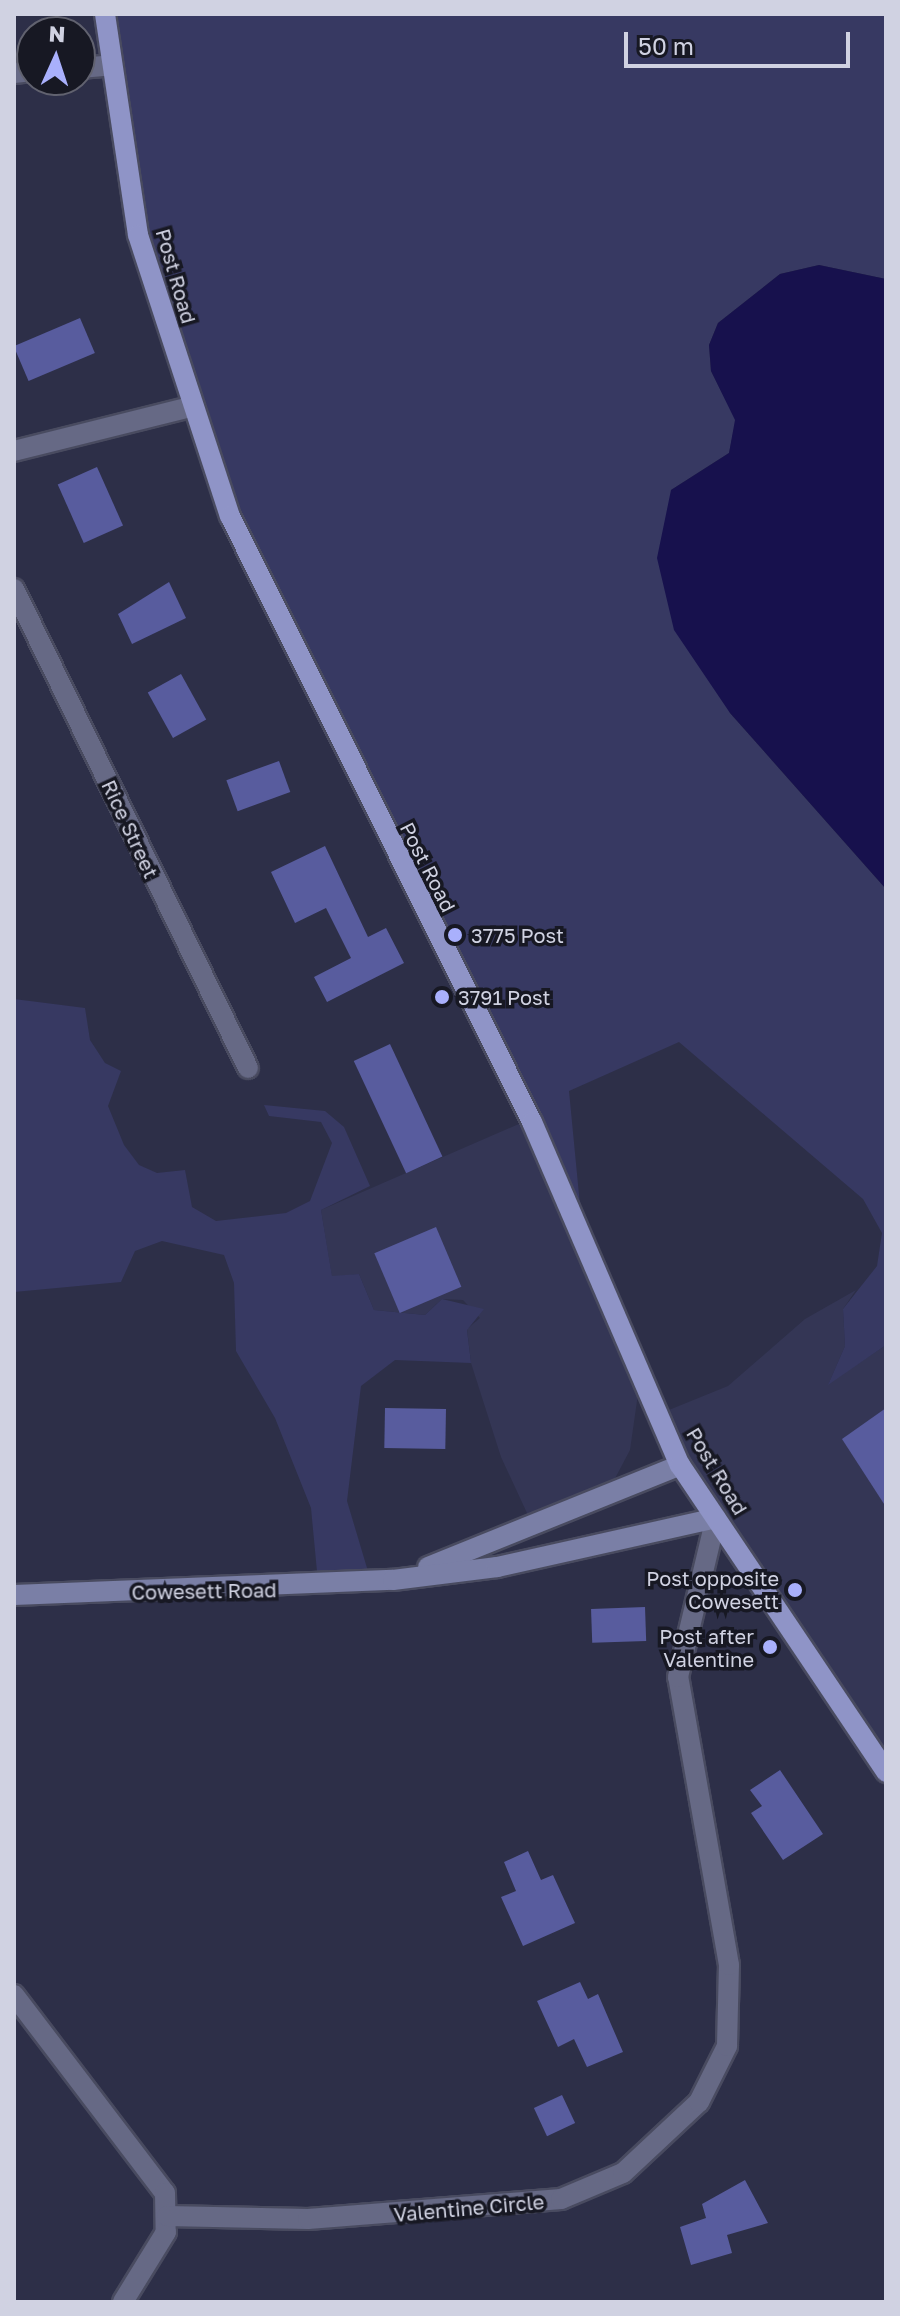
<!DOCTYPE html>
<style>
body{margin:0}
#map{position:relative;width:900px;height:2316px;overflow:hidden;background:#2d2f48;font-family:"Golos Text",sans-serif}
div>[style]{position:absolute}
.built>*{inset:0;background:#343655}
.green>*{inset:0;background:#373962}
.water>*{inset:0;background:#17114d}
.building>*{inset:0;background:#585c9e;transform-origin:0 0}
.roads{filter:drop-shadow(2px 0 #494b60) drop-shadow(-2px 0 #494b60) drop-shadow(0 2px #494b60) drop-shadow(0 -2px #494b60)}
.street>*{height:20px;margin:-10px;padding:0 10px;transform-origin:10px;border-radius:10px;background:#666985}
.secondary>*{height:20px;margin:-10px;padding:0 10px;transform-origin:10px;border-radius:10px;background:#7a7fa6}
.primary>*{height:20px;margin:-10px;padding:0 10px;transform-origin:10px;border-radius:10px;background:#8f94c7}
.dots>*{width:22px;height:22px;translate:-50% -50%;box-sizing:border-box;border:4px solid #171823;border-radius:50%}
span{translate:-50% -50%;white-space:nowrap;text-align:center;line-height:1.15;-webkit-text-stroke:7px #171823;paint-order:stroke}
.street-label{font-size:20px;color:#d0d2e2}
.poi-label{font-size:20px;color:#d0d2e2}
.left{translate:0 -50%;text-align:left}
.right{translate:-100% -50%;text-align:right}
.frame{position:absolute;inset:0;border:16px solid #d0d2e2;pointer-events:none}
.north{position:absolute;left:16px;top:16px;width:80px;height:80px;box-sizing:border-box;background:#171823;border:2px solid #61626f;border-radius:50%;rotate:3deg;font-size:22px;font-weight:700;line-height:32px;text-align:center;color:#d0d2e2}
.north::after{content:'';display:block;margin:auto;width:28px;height:36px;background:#a9b0fc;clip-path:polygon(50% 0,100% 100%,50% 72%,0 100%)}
.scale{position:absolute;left:624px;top:32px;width:226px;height:36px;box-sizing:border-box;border:4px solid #d0d2e2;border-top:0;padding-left:10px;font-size:24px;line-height:28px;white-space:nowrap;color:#d0d2e2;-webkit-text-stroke:6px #171823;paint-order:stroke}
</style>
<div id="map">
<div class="built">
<div style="clip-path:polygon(528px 1120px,639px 1387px,630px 1450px,611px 1486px,533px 1526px,501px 1457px,471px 1363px,467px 1329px,480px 1318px,463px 1300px,442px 1299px,425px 1315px,374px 1310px,359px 1274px,332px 1277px,321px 1210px)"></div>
<div style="clip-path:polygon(856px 1290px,843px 1309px,845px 1346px,829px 1383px,886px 1345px,886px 1773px,659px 1414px,728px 1386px,805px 1319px)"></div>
</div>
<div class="green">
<div style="clip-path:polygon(105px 14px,886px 14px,886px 279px,819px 265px,780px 274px,718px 323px,709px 345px,711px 371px,736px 420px,729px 453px,671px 490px,730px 713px,886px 889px,886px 1345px,828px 1385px,845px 1346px,843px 1309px,877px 1266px,882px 1233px,863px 1199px,679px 1042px,569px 1091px,583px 1236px,223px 490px,121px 137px)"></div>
<div style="clip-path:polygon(14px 999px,85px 1008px,90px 1040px,105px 1063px,121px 1071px,108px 1106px,124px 1145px,139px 1165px,157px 1173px,185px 1170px,192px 1207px,216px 1221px,286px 1213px,310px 1201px,332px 1143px,321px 1122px,269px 1116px,264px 1105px,325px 1111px,344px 1127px,370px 1186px,321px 1210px,332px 1276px,359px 1274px,374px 1310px,425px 1315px,442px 1299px,484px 1309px,467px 1330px,471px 1363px,395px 1360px,361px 1386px,347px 1501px,370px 1578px,318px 1582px,311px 1508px,275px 1418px,236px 1351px,234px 1283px,224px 1255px,162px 1241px,135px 1251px,121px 1282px,14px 1292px)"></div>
</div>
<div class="water">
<div style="clip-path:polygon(819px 265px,886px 279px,886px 889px,730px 713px,674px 630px,657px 558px,671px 490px,729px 453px,735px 420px,711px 371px,709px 345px,718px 323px,780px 274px)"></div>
</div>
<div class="building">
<div style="left:80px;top:318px;width:38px;height:72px;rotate:67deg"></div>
<div style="left:97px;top:467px;width:64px;height:43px;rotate:66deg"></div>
<div style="clip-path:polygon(169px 582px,186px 618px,132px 644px,118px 614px)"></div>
<div style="left:181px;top:674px;width:52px;height:38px;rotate:61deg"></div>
<div style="left:279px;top:761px;width:33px;height:56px;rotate:70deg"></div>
<div style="clip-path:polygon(325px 846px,368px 937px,386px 928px,404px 963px,327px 1002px,314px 977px,351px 958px,326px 908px,295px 923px,271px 872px)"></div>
<div style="left:390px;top:1044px;width:124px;height:40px;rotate:65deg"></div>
<div style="left:436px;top:1227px;width:65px;height:67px;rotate:67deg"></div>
<div style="left:385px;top:1408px;width:61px;height:40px;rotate:1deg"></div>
<div style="clip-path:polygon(886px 1408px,886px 1507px,842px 1439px)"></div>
<div style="left:645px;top:1607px;width:34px;height:54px;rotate:88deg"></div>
<div style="clip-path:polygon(780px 1770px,823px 1834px,783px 1860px,751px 1813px,762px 1806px,750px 1790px)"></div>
<div style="clip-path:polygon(528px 1851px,541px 1880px,553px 1875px,575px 1923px,523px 1946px,501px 1897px,516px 1891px,504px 1862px)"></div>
<div style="clip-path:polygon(580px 1982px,588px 1999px,598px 1994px,623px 2052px,587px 2067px,574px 2039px,558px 2047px,537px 2001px)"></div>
<div style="left:562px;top:2095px;width:31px;height:31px;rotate:65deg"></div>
<div style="clip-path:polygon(745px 2180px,768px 2223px,727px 2235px,732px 2253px,691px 2265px,680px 2227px,706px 2218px,702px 2204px)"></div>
</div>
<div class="roads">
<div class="street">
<div style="left:80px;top:68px;width:32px;rotate:-5deg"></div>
<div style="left:14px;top:73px;width:18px;rotate:-6deg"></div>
<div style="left:14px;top:451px;width:181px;rotate:-14deg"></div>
<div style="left:14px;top:589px;width:533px;rotate:63.96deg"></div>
<div style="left:14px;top:1995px;width:249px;rotate:52.7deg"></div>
<div style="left:165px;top:2193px;width:39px;rotate:89deg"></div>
<div style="left:166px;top:2232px;width:82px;rotate:121.6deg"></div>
<div style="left:167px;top:2216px;width:141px;rotate:1.2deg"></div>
<div style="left:308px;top:2219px;width:254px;rotate:-4.5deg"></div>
<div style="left:561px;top:2199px;width:67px;rotate:-22.8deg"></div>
<div style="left:623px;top:2173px;width:104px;rotate:-43.1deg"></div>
<div style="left:699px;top:2102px;width:63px;rotate:-63.4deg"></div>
<div style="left:727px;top:2046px;width:81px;rotate:-88.6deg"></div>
<div style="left:729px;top:1965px;width:292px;rotate:-100deg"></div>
<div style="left:678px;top:1677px;width:163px;rotate:-76.6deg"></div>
</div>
<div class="secondary">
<div style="left:428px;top:1567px;width:272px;rotate:-22deg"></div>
<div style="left:14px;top:1595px;width:379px;rotate:-2.3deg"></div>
<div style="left:393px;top:1580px;width:105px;rotate:-7.1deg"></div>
<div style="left:497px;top:1567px;width:224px;rotate:-12.6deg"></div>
</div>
<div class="primary">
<div style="left:105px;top:14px;width:223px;rotate:81.5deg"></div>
<div style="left:138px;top:235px;width:296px;rotate:71.9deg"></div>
<div style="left:230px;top:516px;width:677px;rotate:63.51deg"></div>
<div style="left:532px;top:1122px;width:374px;rotate:66.7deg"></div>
<div style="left:680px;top:1465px;width:370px;rotate:56.1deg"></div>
</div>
</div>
<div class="dots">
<div style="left:455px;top:935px;background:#a9b0fc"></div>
<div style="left:442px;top:997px;background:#a9b0fc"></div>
<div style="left:795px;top:1590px;background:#a9b0fc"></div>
<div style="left:770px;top:1647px;background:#a9b0fc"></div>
</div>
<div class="street-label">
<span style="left:176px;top:276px;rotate:74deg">Post Road</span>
<span style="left:130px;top:829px;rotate:65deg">Rice Street</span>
<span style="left:428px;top:867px;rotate:63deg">Post Road</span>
<span style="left:717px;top:1471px;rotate:59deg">Post Road</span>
<span style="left:204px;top:1591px;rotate:-1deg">Cowesett Road</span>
<span style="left:469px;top:2208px;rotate:-5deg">Valentine Circle</span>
</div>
<div class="poi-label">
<span class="left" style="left:471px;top:935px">3775 Post</span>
<span class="left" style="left:458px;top:997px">3791 Post</span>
<span class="right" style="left:779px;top:1590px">Post opposite<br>Cowesett</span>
<span class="right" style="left:754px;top:1648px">Post after<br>Valentine</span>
</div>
<div class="frame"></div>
<div class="north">N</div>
<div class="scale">50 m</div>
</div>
